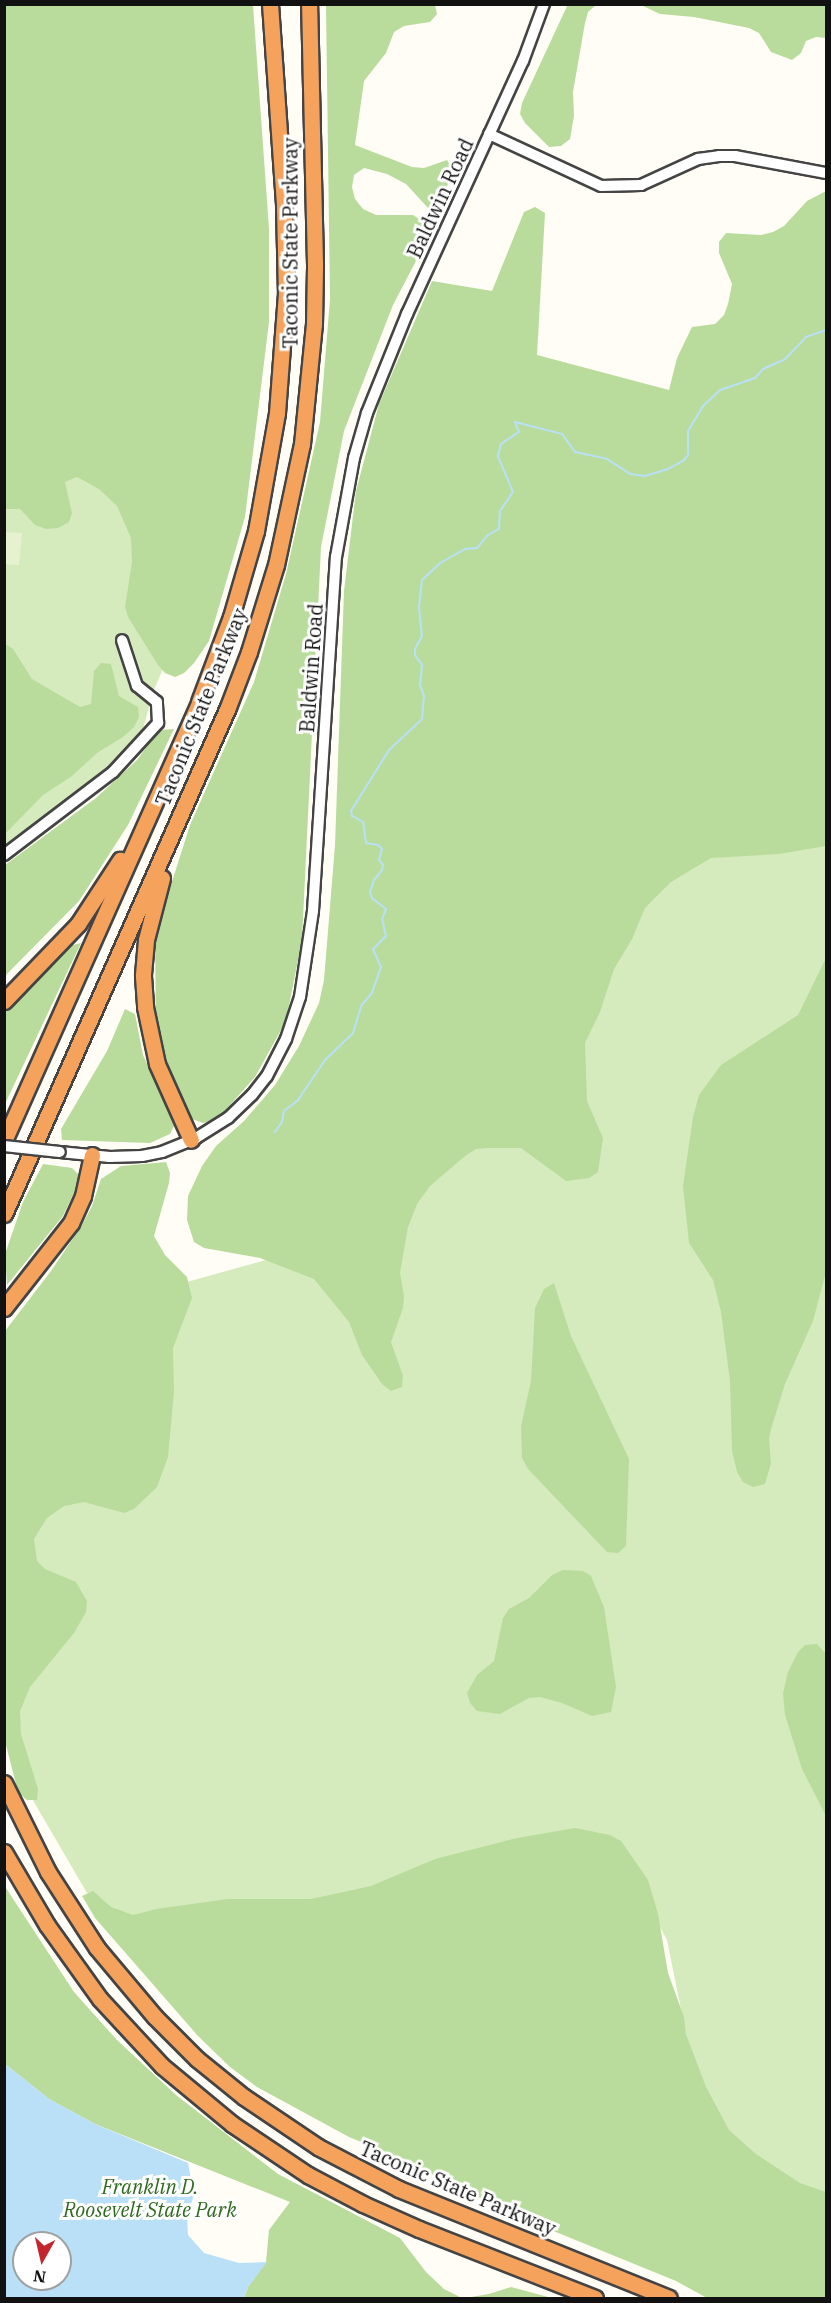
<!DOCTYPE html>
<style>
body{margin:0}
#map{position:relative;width:831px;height:2303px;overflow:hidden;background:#fffdf5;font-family:"IBM Plex Serif",serif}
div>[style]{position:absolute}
.green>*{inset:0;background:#d5ebbd}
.forest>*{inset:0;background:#b9dc9c}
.pitch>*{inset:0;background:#e6f2cf}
.water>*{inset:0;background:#b9e0f7}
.stream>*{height:2px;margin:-1px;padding:0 1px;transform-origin:1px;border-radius:1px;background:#b9e0f7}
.roads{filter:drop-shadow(2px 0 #444) drop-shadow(-2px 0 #444) drop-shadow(0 2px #444) drop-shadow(0 -2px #444)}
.minor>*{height:10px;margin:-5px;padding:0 5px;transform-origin:5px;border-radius:5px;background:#fff}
.highway>*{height:15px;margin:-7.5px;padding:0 7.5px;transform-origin:7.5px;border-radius:7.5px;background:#f5a25d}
.bridges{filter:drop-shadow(2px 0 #444) drop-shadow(-2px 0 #444) drop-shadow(0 2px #444) drop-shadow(0 -2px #444)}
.minor-bridge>*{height:10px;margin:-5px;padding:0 5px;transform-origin:5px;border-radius:5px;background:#fff}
span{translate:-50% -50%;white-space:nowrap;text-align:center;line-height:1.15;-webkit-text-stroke:6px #fff;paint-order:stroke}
.street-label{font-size:20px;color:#111}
.park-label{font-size:20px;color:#2f6b1f;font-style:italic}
.frame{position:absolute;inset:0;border:6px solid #111;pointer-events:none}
.north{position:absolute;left:12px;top:2231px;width:60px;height:60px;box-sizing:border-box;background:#fff;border:2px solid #a0a0a0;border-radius:50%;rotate:188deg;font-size:16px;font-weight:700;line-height:24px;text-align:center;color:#111}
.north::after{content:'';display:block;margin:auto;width:21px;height:27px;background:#c4262e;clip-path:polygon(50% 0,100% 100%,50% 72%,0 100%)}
</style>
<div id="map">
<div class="green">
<div style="clip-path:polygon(5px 5px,198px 588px,153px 692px,141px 737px,120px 759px,5px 849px)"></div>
<div style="clip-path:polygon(826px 813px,826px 2220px,724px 2159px,686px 2034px,667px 1940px,625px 1863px,394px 1887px,132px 1932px,87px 1893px,27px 1790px,4px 1575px,176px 1285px,363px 1233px,608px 896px)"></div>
</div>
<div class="forest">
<div style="clip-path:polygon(568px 4px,596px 5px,588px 12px,585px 23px,573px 92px,574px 116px,570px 139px,561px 146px,549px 147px,525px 123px,520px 114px,522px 103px)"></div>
<div style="clip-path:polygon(4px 5px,253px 5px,269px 229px,269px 322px,245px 517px,209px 641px,194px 663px,184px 673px,175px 677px,165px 673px,158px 665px,128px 617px,125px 607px,132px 562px,131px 538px,117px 506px,99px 489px,77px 477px,65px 482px,72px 513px,69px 522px,58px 528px,46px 529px,35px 525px,20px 509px,5px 509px)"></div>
<div style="clip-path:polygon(326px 5px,435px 5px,437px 14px,430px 22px,404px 26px,394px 32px,386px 53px,364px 81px,355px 145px,412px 167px,424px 168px,447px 160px,453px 170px,440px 206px,429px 209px,406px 184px,387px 174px,364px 168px,354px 175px,352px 187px,355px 199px,363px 209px,376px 215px,413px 215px,425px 223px,430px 234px,393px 305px,344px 431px,321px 547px,302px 940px,286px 1021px,255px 1077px,222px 1114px,214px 1120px,203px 1123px,192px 1119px,181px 1100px,156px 1030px,155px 935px,190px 825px,254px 682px,286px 574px,320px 422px,330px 299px)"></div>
<div style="clip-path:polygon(641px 5px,826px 5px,826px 38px,816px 37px,806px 41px,801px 53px,792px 60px,771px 52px,759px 33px,749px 28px,694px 17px,660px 14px)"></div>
<div style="clip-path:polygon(826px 191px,826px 846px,779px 854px,711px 858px,671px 882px,645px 908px,632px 939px,614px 969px,600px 1012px,585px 1043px,587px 1101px,603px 1138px,598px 1172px,589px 1178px,566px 1181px,521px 1148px,487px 1148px,476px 1149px,465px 1156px,430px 1186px,417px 1204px,408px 1227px,400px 1273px,404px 1296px,403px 1308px,391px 1342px,403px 1376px,402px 1387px,391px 1391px,382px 1384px,362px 1355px,349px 1322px,314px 1279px,260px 1258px,204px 1248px,194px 1242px,187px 1220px,188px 1196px,202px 1166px,216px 1146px,244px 1121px,275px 1085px,299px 1046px,319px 1003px,324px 980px,335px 845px,344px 591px,356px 491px,379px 404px,432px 281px,492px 291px,524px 212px,535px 207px,545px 213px,537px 355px,669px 390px,677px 358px,692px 327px,715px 324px,724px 315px,728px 304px,732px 284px,719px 253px,719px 242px,726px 233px,761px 235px,773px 232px,784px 226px,807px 201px)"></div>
<div style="clip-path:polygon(4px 643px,13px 649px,32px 679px,80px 707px,91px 704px,94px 671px,101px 663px,111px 664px,119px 696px,138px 707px,139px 717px,134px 727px,123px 737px,97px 753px,72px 776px,43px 795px,5px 834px)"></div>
<div style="clip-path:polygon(174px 729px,128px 825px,79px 901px,5px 976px,5px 865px,96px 798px,137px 760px,159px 730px)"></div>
<div style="clip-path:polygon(81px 943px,5px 1104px,5px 1012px,65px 947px)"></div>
<div style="clip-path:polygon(826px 958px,826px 1272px,813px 1321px,785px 1384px,771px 1429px,769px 1439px,771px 1463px,765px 1484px,753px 1487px,743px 1482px,737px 1472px,732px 1451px,730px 1381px,721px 1312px,713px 1280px,689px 1243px,683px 1186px,693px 1117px,699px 1095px,721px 1065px,798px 1015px)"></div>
<div style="clip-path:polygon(125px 1009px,135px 1014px,143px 1055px,175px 1124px,170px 1134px,150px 1143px,62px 1140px,61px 1129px,107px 1051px)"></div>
<div style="clip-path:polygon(166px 1162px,170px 1173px,169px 1183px,154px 1236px,165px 1255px,187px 1277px,192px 1298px,173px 1348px,174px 1392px,168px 1457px,157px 1487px,134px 1509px,124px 1513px,84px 1502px,64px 1506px,47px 1518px,34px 1539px,37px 1561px,45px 1569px,76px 1582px,87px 1601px,86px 1612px,74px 1633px,30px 1687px,20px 1711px,21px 1734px,38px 1789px,37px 1800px,27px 1800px,18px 1792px,5px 1741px,5px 1331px,51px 1271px,82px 1225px,92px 1206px,101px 1179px,121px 1166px)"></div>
<div style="clip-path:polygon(43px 1164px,72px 1168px,79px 1175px,77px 1186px,63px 1216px,7px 1285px,5px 1254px,23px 1202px)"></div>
<div style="clip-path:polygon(554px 1283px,571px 1336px,629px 1459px,626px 1546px,618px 1553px,607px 1552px,528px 1469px,522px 1458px,521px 1426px,531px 1381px,535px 1308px,544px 1289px)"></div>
<div style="clip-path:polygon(563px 1570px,583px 1571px,591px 1576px,604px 1607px,616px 1687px,611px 1712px,592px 1716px,562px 1703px,540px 1697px,529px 1698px,500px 1714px,477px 1711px,470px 1703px,467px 1693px,477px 1675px,494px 1661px,503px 1618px,509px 1609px,529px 1598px,552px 1575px)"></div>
<div style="clip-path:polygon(817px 1644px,826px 1654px,826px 1816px,802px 1769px,785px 1715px,783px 1693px,788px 1672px,798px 1652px,805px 1645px)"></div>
<div style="clip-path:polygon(575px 1828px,610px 1835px,621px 1841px,648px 1880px,658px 1914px,668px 1973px,684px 2017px,686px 2034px,706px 2087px,729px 2130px,756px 2154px,800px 2183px,826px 2192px,826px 2298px,707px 2298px,676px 2281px,524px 2219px,386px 2152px,349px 2137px,257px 2087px,230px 2067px,198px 2036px,130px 1958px,95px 1918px,82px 1896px,93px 1891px,111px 1907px,133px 1915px,156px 1909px,228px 1899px,311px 1899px,371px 1886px,435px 1859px,517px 1838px)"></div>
<div style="clip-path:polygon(4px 1885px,74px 1992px,117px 2040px,176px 2095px,278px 2174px,400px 2238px,426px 2272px,444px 2289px,462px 2298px,244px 2298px,248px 2287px,266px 2262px,269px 2230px,290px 2202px,95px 2124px,49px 2099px,5px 2064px)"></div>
<div style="clip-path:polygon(511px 2287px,552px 2298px,465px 2298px,489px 2294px)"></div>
</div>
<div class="pitch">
<div style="clip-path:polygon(5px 532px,22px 533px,19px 565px,5px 564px)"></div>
</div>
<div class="water">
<div style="clip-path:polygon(evenodd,5px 2064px,49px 2099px,95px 2124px,188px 2163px,194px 2195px,187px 2216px,188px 2235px,204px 2253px,239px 2263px,267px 2262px,248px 2287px,244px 2298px,5px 2298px,5px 2064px,24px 2243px,60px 2243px,60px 2279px,24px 2279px,24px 2243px)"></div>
</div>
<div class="stream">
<div style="left:275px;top:1132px;width:12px;rotate:-55deg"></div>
<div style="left:282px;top:1122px;width:11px;rotate:-80deg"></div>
<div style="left:284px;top:1111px;width:18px;rotate:-38deg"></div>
<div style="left:298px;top:1100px;width:48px;rotate:-56deg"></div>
<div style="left:325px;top:1060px;width:39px;rotate:-44deg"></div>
<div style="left:353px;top:1033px;width:28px;rotate:-73deg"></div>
<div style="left:361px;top:1006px;width:17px;rotate:-50deg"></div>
<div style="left:372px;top:993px;width:28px;rotate:-71deg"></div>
<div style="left:381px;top:967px;width:20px;rotate:-114deg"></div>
<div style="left:373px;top:949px;width:18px;rotate:-45deg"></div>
<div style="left:386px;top:936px;width:17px;rotate:-103deg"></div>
<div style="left:382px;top:919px;width:11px;rotate:-68deg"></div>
<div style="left:386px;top:909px;width:18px;rotate:-142deg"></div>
<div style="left:372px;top:898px;width:6px;rotate:-108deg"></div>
<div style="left:370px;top:892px;width:13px;rotate:-72deg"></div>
<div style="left:374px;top:880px;width:13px;rotate:-51deg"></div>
<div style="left:382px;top:870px;width:5px;rotate:-79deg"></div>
<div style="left:383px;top:865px;width:6px;rotate:-129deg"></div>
<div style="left:379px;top:860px;width:11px;rotate:-75deg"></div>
<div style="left:382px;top:849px;width:6px;rotate:-135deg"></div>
<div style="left:378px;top:845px;width:12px;rotate:-171deg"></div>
<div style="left:366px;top:843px;width:21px;rotate:-98deg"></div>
<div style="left:363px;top:822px;width:13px;rotate:-151deg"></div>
<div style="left:352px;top:816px;width:5px;rotate:-101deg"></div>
<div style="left:351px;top:811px;width:72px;rotate:-58.1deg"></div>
<div style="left:389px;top:750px;width:45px;rotate:-43.2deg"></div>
<div style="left:422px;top:719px;width:23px;rotate:-85deg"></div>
<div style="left:424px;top:696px;width:12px;rotate:-110deg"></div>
<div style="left:420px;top:685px;width:20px;rotate:-84deg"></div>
<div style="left:422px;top:665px;width:12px;rotate:-125deg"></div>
<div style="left:415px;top:655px;width:6px;rotate:-90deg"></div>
<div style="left:415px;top:649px;width:15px;rotate:-62deg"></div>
<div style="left:422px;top:636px;width:28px;rotate:-96deg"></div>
<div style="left:419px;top:608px;width:28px;rotate:-84deg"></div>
<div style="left:422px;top:580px;width:25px;rotate:-43deg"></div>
<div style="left:440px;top:563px;width:29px;rotate:-29deg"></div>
<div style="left:465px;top:549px;width:12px;rotate:-5deg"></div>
<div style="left:477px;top:548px;width:17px;rotate:-50deg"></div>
<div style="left:488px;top:535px;width:13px;rotate:-29deg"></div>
<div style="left:499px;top:529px;width:18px;rotate:-87deg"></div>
<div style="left:500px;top:511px;width:23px;rotate:-56deg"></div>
<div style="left:513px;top:492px;width:39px;rotate:-113deg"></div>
<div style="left:498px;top:456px;width:12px;rotate:-76deg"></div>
<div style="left:501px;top:444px;width:22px;rotate:-34deg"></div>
<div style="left:519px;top:432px;width:11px;rotate:-112deg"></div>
<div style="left:515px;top:422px;width:49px;rotate:14.3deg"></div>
<div style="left:562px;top:434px;width:22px;rotate:54deg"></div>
<div style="left:575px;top:452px;width:33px;rotate:12deg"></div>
<div style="left:607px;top:459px;width:27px;rotate:33deg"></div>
<div style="left:630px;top:474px;width:15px;rotate:8deg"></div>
<div style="left:645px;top:476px;width:24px;rotate:-17deg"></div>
<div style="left:668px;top:469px;width:18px;rotate:-29deg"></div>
<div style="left:684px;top:460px;width:6px;rotate:-51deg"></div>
<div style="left:688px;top:455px;width:24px;rotate:-90deg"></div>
<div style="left:688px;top:431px;width:29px;rotate:-59deg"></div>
<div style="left:703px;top:406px;width:23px;rotate:-43deg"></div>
<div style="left:720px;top:390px;width:37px;rotate:-19deg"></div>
<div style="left:755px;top:378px;width:12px;rotate:-48deg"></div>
<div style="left:763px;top:369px;width:24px;rotate:-24deg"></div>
<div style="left:785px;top:359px;width:30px;rotate:-46deg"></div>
<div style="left:806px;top:337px;width:21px;rotate:-19deg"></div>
</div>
<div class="roads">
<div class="minor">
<div style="left:489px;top:134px;width:123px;rotate:24.9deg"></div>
<div style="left:601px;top:186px;width:40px;rotate:-1.4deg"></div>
<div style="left:641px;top:185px;width:63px;rotate:-24.5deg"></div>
<div style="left:698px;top:159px;width:21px;rotate:-8deg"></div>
<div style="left:719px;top:156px;width:16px"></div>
<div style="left:735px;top:156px;width:93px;rotate:10.6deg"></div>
<div style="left:4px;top:855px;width:137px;rotate:-37.3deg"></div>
<div style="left:113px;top:772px;width:67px;rotate:-47.4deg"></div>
<div style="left:158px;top:723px;width:21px;rotate:-93deg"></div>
<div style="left:157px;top:702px;width:26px;rotate:-141deg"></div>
<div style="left:137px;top:686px;width:48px;rotate:-108.1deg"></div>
<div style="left:60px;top:1152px;width:50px;rotate:5.7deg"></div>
<div style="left:110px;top:1157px;width:32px;rotate:-2deg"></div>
<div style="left:142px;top:1156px;width:20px;rotate:-11deg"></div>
<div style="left:162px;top:1152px;width:37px;rotate:-22deg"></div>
<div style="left:196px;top:1138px;width:38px;rotate:-32deg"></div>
<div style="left:228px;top:1118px;width:33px;rotate:-44deg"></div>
<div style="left:252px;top:1095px;width:24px;rotate:-52deg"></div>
<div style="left:267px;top:1076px;width:42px;rotate:-62.8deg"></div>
<div style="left:286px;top:1039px;width:44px;rotate:-71.6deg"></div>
<div style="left:300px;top:997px;width:87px;rotate:-81.4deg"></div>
<div style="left:313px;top:911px;width:355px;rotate:-86.3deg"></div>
<div style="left:336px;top:557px;width:101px;rotate:-79.7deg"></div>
<div style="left:354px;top:458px;width:47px;rotate:-73.9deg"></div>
<div style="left:367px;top:413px;width:107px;rotate:-68deg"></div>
<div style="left:407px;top:314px;width:278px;rotate:-65.4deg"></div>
<div style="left:523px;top:61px;width:61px;rotate:-69.8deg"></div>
</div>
<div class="highway">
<div style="left:162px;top:878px;width:64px;rotate:104.5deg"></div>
<div style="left:146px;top:940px;width:36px;rotate:95deg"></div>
<div style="left:143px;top:976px;width:31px;rotate:86deg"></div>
<div style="left:145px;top:1007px;width:58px;rotate:78.1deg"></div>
<div style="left:157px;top:1064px;width:83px;rotate:65.9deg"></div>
<div style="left:4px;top:1001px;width:107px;rotate:-46.1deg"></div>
<div style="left:78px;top:924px;width:77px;rotate:-56.7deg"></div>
<div style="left:4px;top:1141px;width:480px;rotate:-66deg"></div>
<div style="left:199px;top:702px;width:91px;rotate:-69.4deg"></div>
<div style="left:231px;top:617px;width:90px;rotate:-73.8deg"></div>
<div style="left:256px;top:531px;width:120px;rotate:-79.9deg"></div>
<div style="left:277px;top:413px;width:119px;rotate:-85.7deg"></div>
<div style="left:286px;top:294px;width:90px;rotate:-91.3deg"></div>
<div style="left:284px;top:204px;width:200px;rotate:-94deg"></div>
<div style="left:4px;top:1214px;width:554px;rotate:-66.16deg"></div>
<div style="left:228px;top:707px;width:59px;rotate:-69.1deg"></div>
<div style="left:249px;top:652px;width:91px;rotate:-72.8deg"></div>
<div style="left:276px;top:565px;width:124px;rotate:-77.9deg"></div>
<div style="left:302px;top:444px;width:121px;rotate:-84.3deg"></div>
<div style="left:314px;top:324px;width:60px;rotate:-89deg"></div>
<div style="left:315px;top:264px;width:260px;rotate:-91.3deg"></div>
<div style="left:4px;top:1308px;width:108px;rotate:-51.8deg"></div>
<div style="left:71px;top:1223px;width:30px;rotate:-66deg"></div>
<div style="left:83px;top:1196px;width:42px;rotate:-77.6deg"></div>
<div style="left:4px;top:1783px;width:99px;rotate:63.7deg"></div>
<div style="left:48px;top:1872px;width:90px;rotate:57.2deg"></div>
<div style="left:97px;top:1948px;width:90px;rotate:50deg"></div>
<div style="left:155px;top:2017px;width:59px;rotate:45deg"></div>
<div style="left:197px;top:2059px;width:60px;rotate:39deg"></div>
<div style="left:244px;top:2097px;width:89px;rotate:34deg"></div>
<div style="left:318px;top:2147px;width:91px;rotate:27.4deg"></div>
<div style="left:399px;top:2189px;width:291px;rotate:22deg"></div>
<div style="left:4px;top:1852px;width:85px;rotate:59.5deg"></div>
<div style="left:47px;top:1925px;width:91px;rotate:54.4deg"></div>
<div style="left:100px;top:1999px;width:91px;rotate:47.2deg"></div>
<div style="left:162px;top:2066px;width:91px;rotate:39.6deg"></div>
<div style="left:232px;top:2124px;width:92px;rotate:33.9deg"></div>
<div style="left:308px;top:2175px;width:62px;rotate:27.8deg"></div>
<div style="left:363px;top:2204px;width:61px;rotate:24.1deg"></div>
<div style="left:419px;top:2229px;width:189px;rotate:21.4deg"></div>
</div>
</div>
<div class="bridges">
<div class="minor-bridge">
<div style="left:4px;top:1146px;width:56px;rotate:6.1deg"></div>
</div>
</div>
<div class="street-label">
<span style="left:440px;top:198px;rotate:-65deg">Baldwin Road</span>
<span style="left:290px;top:243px;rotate:-90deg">Taconic State Parkway</span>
<span style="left:311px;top:668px;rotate:-86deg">Baldwin Road</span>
<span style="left:201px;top:707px;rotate:-68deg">Taconic State Parkway</span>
<span style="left:458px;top:2188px;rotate:23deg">Taconic State Parkway</span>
</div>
<div class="park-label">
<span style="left:150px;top:2198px">Franklin D.<br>Roosevelt State Park</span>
</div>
<div class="frame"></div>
<div class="north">N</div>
</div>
